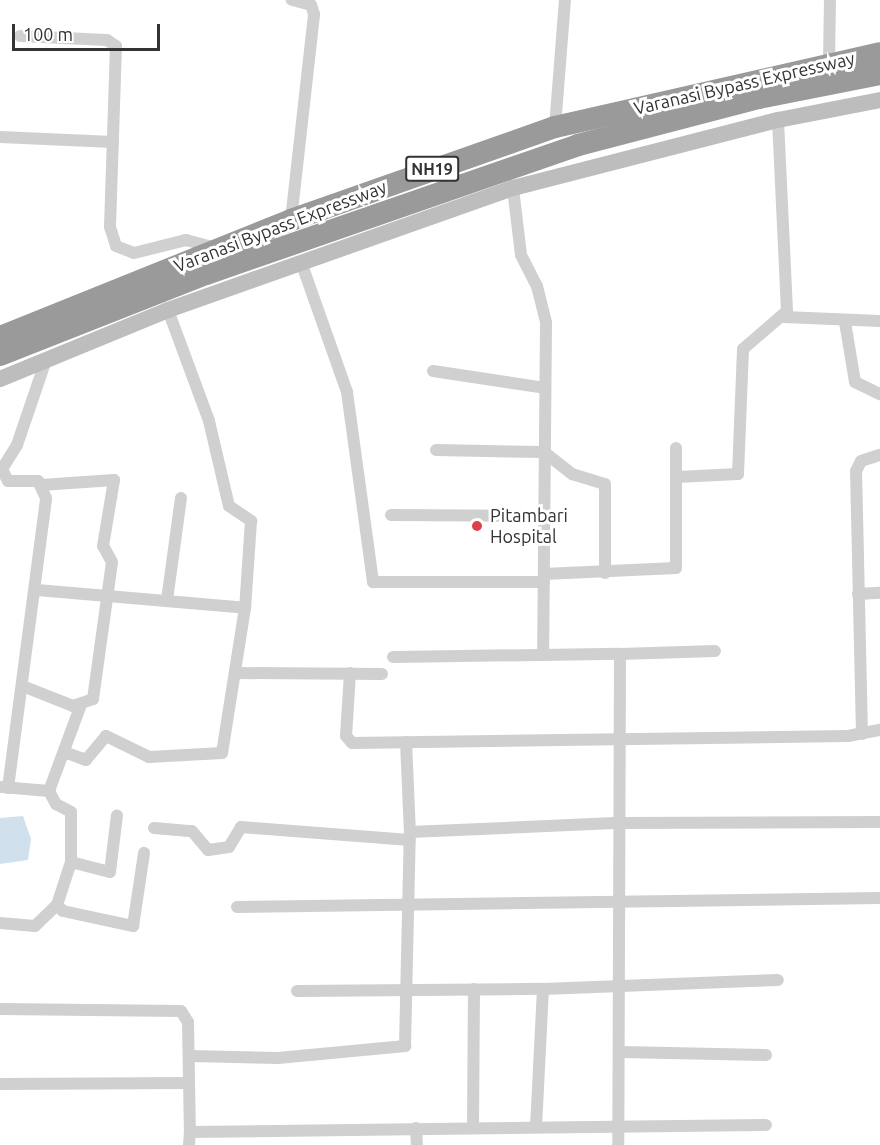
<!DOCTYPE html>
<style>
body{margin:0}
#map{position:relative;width:880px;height:1145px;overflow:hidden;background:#fff;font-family:Ubuntu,sans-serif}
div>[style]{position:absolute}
.water>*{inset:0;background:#d0e1ed}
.street>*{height:12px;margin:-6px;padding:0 6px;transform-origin:6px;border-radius:6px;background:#d0d0d0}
.secondary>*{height:16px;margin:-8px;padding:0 8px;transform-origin:8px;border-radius:8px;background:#bdbdbd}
.highway>*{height:22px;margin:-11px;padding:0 11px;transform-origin:11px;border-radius:11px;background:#9a9a9a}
.dots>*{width:16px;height:16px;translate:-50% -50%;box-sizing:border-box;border:3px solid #fff;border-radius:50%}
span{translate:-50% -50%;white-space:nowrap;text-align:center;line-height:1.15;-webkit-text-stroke:6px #fff;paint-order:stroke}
.shield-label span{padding:2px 4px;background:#fff;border:2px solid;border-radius:4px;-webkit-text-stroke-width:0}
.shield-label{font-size:16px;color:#333;font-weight:700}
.street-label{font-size:18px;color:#333}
.poi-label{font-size:18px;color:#333}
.left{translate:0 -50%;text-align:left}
.scale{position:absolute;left:12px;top:24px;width:148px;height:27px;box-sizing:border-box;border:3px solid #333;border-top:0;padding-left:8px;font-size:18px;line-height:21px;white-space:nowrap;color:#333;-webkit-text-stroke:4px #fff;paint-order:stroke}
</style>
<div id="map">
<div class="water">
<div style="clip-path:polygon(23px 816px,31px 839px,28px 860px,0 864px,0 818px)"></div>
</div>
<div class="street">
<div style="left:20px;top:36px;width:87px;rotate:2.6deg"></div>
<div style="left:107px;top:40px;width:11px;rotate:34deg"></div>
<div style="left:116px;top:46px;width:181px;rotate:91.9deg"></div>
<div style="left:110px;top:227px;width:20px;rotate:72deg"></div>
<div style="left:116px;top:246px;width:19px;rotate:21deg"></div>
<div style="left:134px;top:253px;width:54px;rotate:-14deg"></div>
<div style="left:186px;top:240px;width:30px;rotate:15deg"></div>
<div style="left:829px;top:62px;width:62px;rotate:-89.1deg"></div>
<div style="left:555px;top:127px;width:127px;rotate:-85.5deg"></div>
<div style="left:0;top:137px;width:113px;rotate:2.5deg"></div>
<div style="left:513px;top:188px;width:67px;rotate:83.2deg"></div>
<div style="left:521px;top:255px;width:35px;rotate:63deg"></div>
<div style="left:537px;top:286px;width:38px;rotate:76deg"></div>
<div style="left:546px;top:323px;width:330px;rotate:90.5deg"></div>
<div style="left:291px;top:220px;width:207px;rotate:-83.6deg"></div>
<div style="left:314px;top:14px;width:9px;rotate:-108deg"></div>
<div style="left:311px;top:5px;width:20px;rotate:-165deg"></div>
<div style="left:301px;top:262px;width:138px;rotate:70.5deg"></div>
<div style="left:347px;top:392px;width:192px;rotate:82.2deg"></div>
<div style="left:373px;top:582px;width:171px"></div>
<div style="left:168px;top:310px;width:118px;rotate:69.7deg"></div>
<div style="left:209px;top:421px;width:87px;rotate:76.8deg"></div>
<div style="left:229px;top:506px;width:27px;rotate:34deg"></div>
<div style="left:251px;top:521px;width:87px;rotate:93.9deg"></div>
<div style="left:784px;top:317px;width:96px;rotate:2.4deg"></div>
<div style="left:845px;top:322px;width:61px;rotate:80.5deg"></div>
<div style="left:855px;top:382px;width:28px;rotate:26deg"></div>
<div style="left:433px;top:371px;width:113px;rotate:8.6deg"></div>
<div style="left:436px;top:450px;width:108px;rotate:1.1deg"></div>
<div style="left:544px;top:452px;width:36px;rotate:38deg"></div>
<div style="left:572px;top:474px;width:34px;rotate:17deg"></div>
<div style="left:605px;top:484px;width:89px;rotate:90deg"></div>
<div style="left:677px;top:477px;width:61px;rotate:-2.8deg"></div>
<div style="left:738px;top:474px;width:125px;rotate:-87.7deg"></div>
<div style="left:743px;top:349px;width:58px;rotate:-40.8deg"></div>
<div style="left:787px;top:311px;width:191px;rotate:-92.7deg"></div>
<div style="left:391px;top:515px;width:153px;rotate:0.4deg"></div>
<div style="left:544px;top:574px;width:132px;rotate:-2.6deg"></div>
<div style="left:676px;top:568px;width:120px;rotate:-90deg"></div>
<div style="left:37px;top:590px;width:209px;rotate:4.9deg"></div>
<div style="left:245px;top:608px;width:147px;rotate:99deg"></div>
<div style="left:222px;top:753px;width:73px;rotate:176.9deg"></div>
<div style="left:149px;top:757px;width:48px;rotate:-154deg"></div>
<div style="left:106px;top:736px;width:31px;rotate:130deg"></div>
<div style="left:86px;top:760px;width:23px;rotate:-160deg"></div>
<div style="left:858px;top:594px;width:22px;rotate:-3deg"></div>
<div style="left:167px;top:600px;width:103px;rotate:-82.2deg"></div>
<div style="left:620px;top:654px;width:95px;rotate:-1.8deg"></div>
<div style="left:393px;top:657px;width:227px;rotate:-0.8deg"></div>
<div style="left:620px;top:654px;width:491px;rotate:90.2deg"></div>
<div style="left:238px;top:673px;width:144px;rotate:0.4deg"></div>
<div style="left:350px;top:673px;width:63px;rotate:93.6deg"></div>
<div style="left:346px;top:736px;width:9px;rotate:49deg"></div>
<div style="left:352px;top:743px;width:496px;rotate:-0.8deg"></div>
<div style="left:848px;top:736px;width:33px;rotate:-11deg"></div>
<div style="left:25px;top:687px;width:52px;rotate:21.6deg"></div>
<div style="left:73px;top:706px;width:21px;rotate:-19deg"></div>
<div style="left:93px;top:699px;width:138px;rotate:-82.1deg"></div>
<div style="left:112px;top:562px;width:18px;rotate:-119deg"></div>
<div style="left:103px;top:546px;width:67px;rotate:-80.5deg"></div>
<div style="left:114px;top:480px;width:73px;rotate:176.1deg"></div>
<div style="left:862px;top:734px;width:263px;rotate:-91.3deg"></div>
<div style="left:856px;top:471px;width:11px;rotate:-63deg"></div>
<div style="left:861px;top:461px;width:20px;rotate:-18deg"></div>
<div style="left:406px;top:742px;width:90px;rotate:87.5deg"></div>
<div style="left:2px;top:787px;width:47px;rotate:4.9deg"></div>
<div style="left:49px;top:791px;width:90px;rotate:-69.7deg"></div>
<div style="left:8px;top:788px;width:292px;rotate:-82.5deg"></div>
<div style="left:46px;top:498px;width:19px;rotate:-115deg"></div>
<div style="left:38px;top:481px;width:30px;rotate:180deg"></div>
<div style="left:8px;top:481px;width:13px;rotate:-117deg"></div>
<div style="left:2px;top:469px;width:28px;rotate:-58deg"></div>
<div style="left:17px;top:445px;width:90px;rotate:-71.2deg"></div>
<div style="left:49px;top:791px;width:15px;rotate:62deg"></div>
<div style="left:56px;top:804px;width:17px;rotate:28deg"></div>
<div style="left:71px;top:812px;width:50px;rotate:90deg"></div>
<div style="left:71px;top:862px;width:45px;rotate:108deg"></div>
<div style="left:57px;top:905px;width:8px;rotate:45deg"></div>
<div style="left:63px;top:911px;width:72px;rotate:12.1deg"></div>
<div style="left:133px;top:926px;width:74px;rotate:-81.4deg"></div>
<div style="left:154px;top:828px;width:38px;rotate:5deg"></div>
<div style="left:192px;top:831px;width:25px;rotate:50deg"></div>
<div style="left:208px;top:850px;width:21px;rotate:-8deg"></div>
<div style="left:229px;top:847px;width:23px;rotate:-59deg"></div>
<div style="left:241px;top:827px;width:169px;rotate:4.4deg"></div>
<div style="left:71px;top:862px;width:40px;rotate:14.4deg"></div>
<div style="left:110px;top:872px;width:57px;rotate:-83deg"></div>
<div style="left:237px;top:907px;width:643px;rotate:-0.8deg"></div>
<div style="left:0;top:923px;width:35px;rotate:5deg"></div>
<div style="left:35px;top:926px;width:30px;rotate:-44deg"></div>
<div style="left:297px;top:991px;width:246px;rotate:-0.5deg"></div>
<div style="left:0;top:1009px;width:181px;rotate:0.6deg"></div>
<div style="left:181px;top:1011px;width:13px;rotate:58deg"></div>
<div style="left:188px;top:1022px;width:110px;rotate:89deg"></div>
<div style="left:622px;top:1052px;width:144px;rotate:1.2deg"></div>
<div style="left:189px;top:1056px;width:89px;rotate:1.3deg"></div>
<div style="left:278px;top:1058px;width:128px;rotate:-5.4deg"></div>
<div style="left:405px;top:1046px;width:214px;rotate:-88.7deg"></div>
<div style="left:410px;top:832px;width:210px;rotate:-2.5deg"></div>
<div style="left:620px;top:823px;width:260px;rotate:-0.2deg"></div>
<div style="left:0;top:1084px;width:189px;rotate:-0.3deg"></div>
<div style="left:536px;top:1127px;width:138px;rotate:-87.1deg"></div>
<div style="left:543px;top:989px;width:235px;rotate:-2.2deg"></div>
<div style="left:416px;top:1128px;width:17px;rotate:87deg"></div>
<div style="left:473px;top:1128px;width:139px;rotate:-89.6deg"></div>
<div style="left:189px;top:1145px;width:13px;rotate:-86deg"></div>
<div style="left:190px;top:1132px;width:576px;rotate:-0.7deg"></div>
</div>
<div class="secondary">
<div style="left:0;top:379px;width:182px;rotate:-22.3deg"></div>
<div style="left:168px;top:310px;width:366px;rotate:-19.5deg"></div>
<div style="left:513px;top:188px;width:274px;rotate:-14.4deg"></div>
<div style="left:778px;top:120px;width:104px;rotate:-11.1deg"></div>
</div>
<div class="highway">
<div style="left:0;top:337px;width:314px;rotate:-21.9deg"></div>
<div style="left:291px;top:220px;width:280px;rotate:-19.4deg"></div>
<div style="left:555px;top:127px;width:333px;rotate:-12.8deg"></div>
<div style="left:0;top:355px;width:221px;rotate:-21.5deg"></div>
<div style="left:206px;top:274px;width:394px;rotate:-19.1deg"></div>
<div style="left:578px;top:145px;width:187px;rotate:-14.6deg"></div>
<div style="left:759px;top:98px;width:123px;rotate:-11.2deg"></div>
</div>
<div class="dots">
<div style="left:477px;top:526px;background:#de414b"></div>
</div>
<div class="shield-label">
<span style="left:432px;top:169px">NH19</span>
</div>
<div class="street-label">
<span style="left:744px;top:83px;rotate:-13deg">Varanasi Bypass Expressway</span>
<span style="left:280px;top:226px;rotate:-21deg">Varanasi Bypass Expressway</span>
</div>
<div class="poi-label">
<span class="left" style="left:490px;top:526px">Pitambari<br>Hospital</span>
</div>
<div class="scale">100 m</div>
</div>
